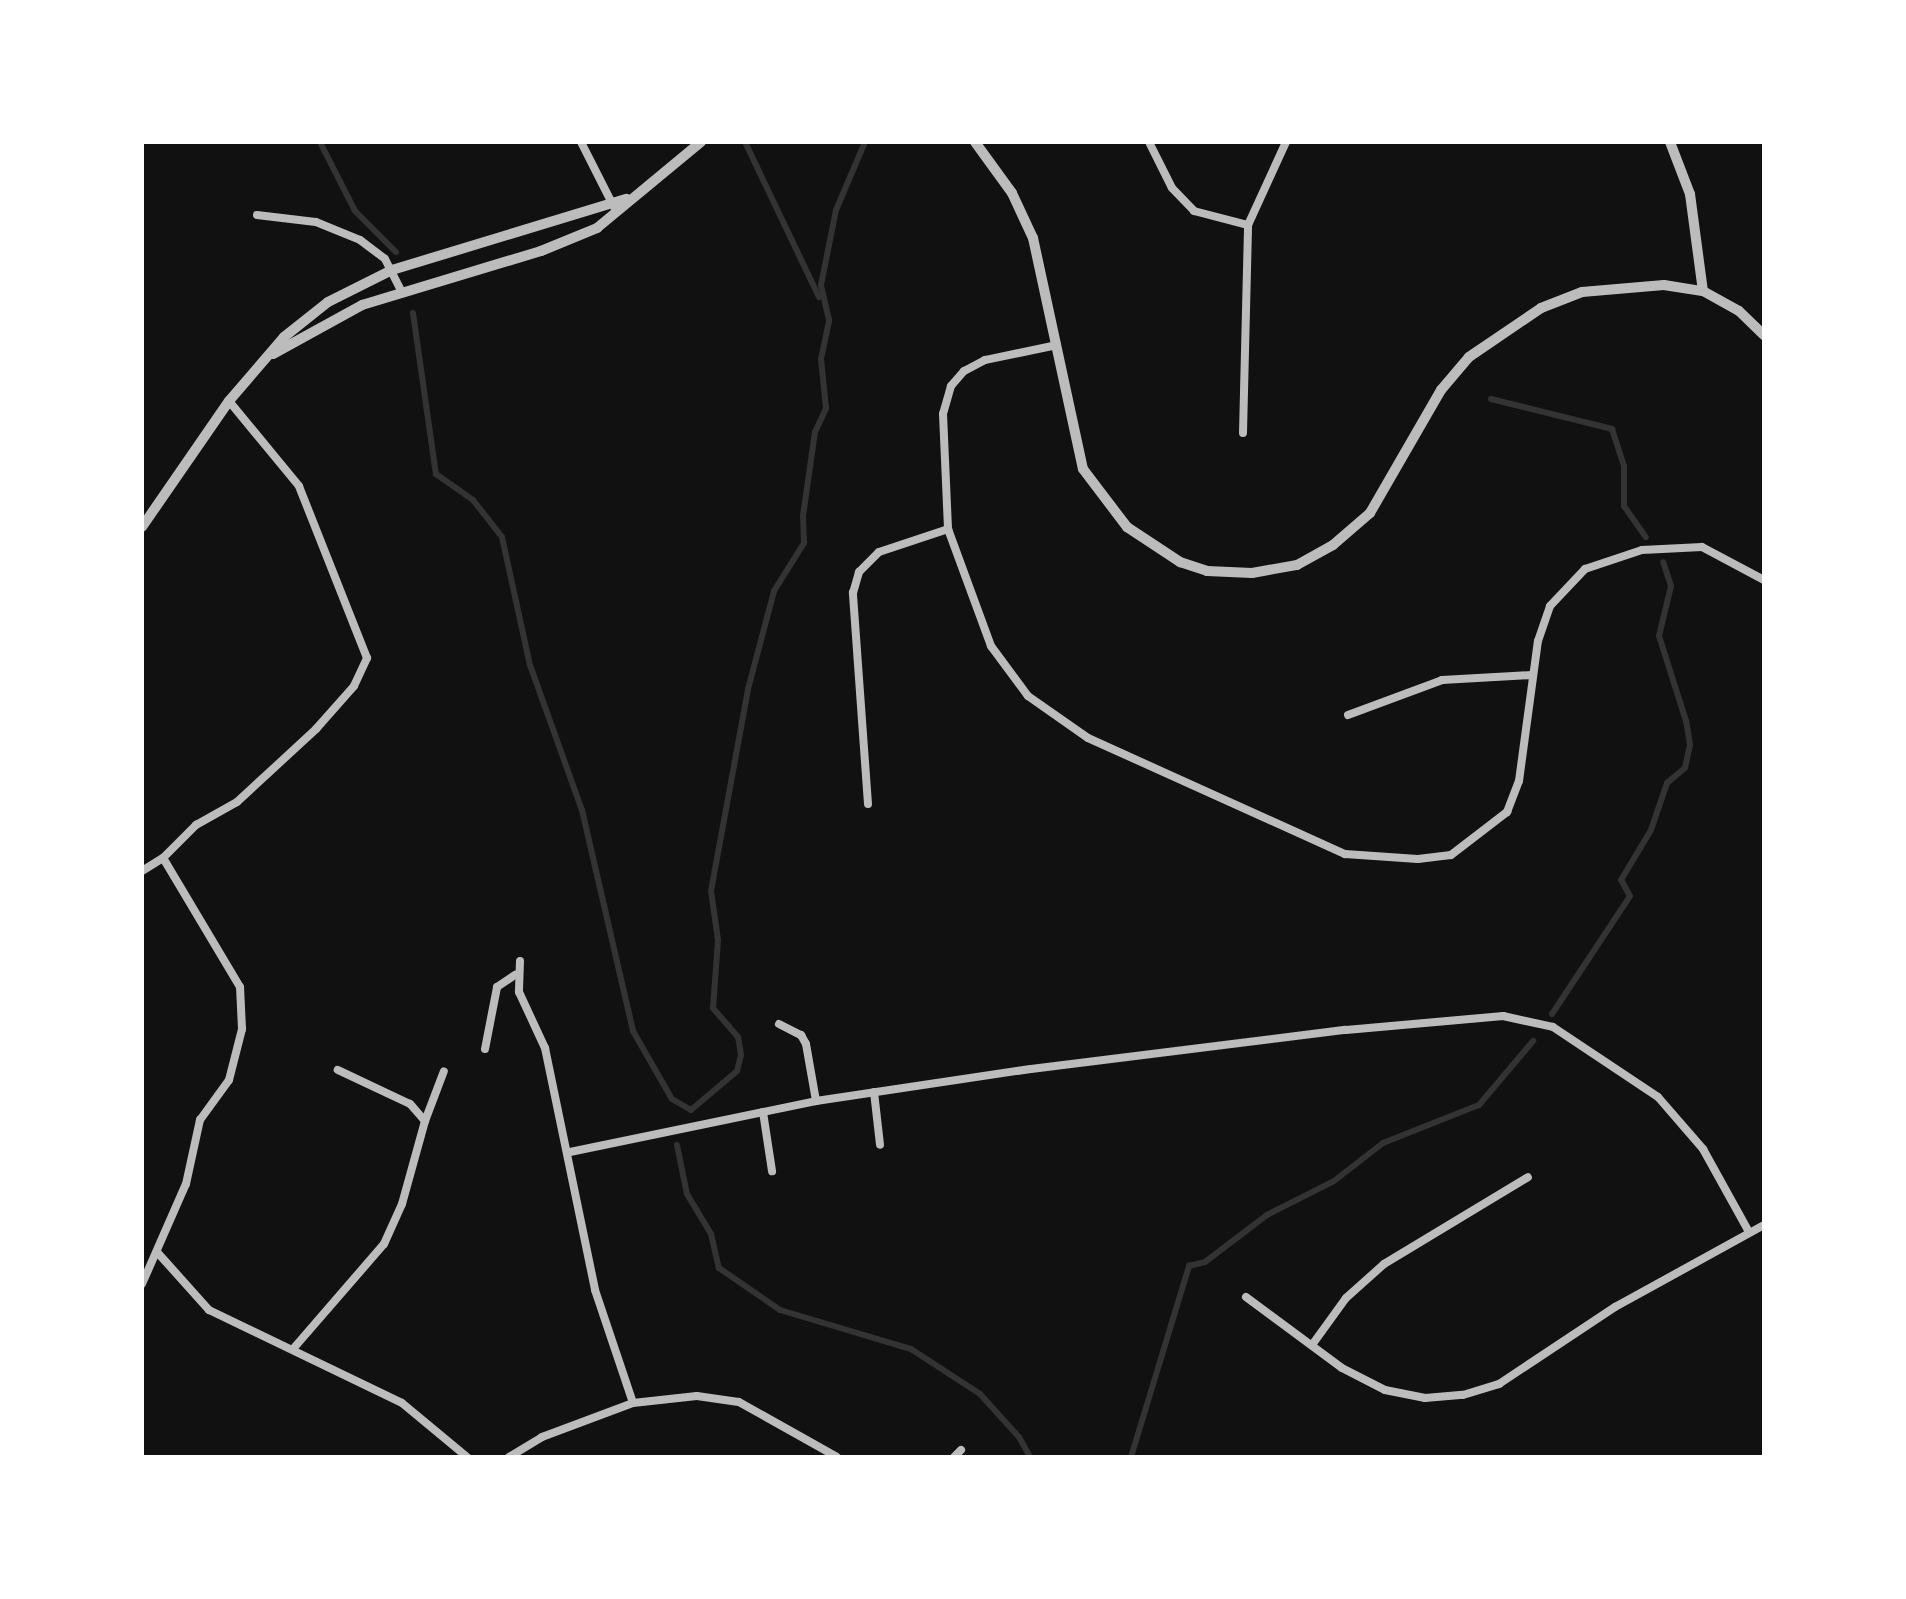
<!DOCTYPE html>
<style>
body{margin:0}
#map{position:relative;width:1906px;height:1599px;overflow:hidden;background:#111;font-family:"Public Sans",sans-serif}
div>[style]{position:absolute}
.stream>*{height:6px;margin:-3px;padding:0 3px;transform-origin:3px;border-radius:3px;background:#333}
.minor>*{height:8px;margin:-4px;padding:0 4px;transform-origin:4px;border-radius:4px;background:#bcbcbc}
.tertiary>*{height:10px;margin:-5px;padding:0 5px;transform-origin:5px;border-radius:5px;background:#bcbcbc}
span{translate:-50% -50%;white-space:nowrap;text-align:center;line-height:1.15;-webkit-text-stroke:8px #fff;paint-order:stroke}
.frame{position:absolute;inset:0;border:144px solid #fff;pointer-events:none}
</style>
<div id="map">
<div class="stream">
<div style="left:320px;top:142px;width:77px;rotate:63.1deg"></div>
<div style="left:355px;top:211px;width:58px;rotate:45deg"></div>
<div style="left:745px;top:142px;width:172px;rotate:64.5deg"></div>
<div style="left:413px;top:313px;width:163px;rotate:81.9deg"></div>
<div style="left:436px;top:474px;width:45px;rotate:35.1deg"></div>
<div style="left:473px;top:500px;width:47px;rotate:51.9deg"></div>
<div style="left:502px;top:537px;width:131px;rotate:77.7deg"></div>
<div style="left:530px;top:665px;width:154px;rotate:70.3deg"></div>
<div style="left:582px;top:810px;width:227px;rotate:77deg"></div>
<div style="left:633px;top:1031px;width:78px;rotate:60.2deg"></div>
<div style="left:672px;top:1099px;width:22px;rotate:30deg"></div>
<div style="left:691px;top:1110px;width:60px;rotate:-40.3deg"></div>
<div style="left:737px;top:1071px;width:16px;rotate:-76deg"></div>
<div style="left:741px;top:1055px;width:18px;rotate:-99deg"></div>
<div style="left:738px;top:1037px;width:38px;rotate:-131deg"></div>
<div style="left:713px;top:1008px;width:68px;rotate:-85.8deg"></div>
<div style="left:718px;top:940px;width:49px;rotate:-98.1deg"></div>
<div style="left:711px;top:891px;width:205px;rotate:-79.6deg"></div>
<div style="left:748px;top:689px;width:101px;rotate:-75.1deg"></div>
<div style="left:774px;top:591px;width:57px;rotate:-58deg"></div>
<div style="left:804px;top:543px;width:27px;rotate:-92deg"></div>
<div style="left:803px;top:516px;width:85px;rotate:-81.9deg"></div>
<div style="left:815px;top:432px;width:26px;rotate:-65deg"></div>
<div style="left:826px;top:408px;width:49px;rotate:-95.8deg"></div>
<div style="left:821px;top:359px;width:40px;rotate:-78deg"></div>
<div style="left:829px;top:320px;width:36px;rotate:-103deg"></div>
<div style="left:821px;top:285px;width:76px;rotate:-78.7deg"></div>
<div style="left:836px;top:210px;width:74px;rotate:-66.9deg"></div>
<div style="left:1491px;top:399px;width:125px;rotate:13.9deg"></div>
<div style="left:1612px;top:429px;width:39px;rotate:72deg"></div>
<div style="left:1624px;top:466px;width:40px;rotate:90deg"></div>
<div style="left:1624px;top:506px;width:38px;rotate:55deg"></div>
<div style="left:1552px;top:1014px;width:141px;rotate:-56.5deg"></div>
<div style="left:1630px;top:896px;width:18px;rotate:-119deg"></div>
<div style="left:1621px;top:880px;width:58px;rotate:-59deg"></div>
<div style="left:1651px;top:830px;width:50px;rotate:-71.2deg"></div>
<div style="left:1667px;top:783px;width:23px;rotate:-40deg"></div>
<div style="left:1685px;top:768px;width:24px;rotate:-78deg"></div>
<div style="left:1690px;top:745px;width:24px;rotate:-99deg"></div>
<div style="left:1686px;top:721px;width:89px;rotate:-107.6deg"></div>
<div style="left:1659px;top:636px;width:51px;rotate:-76.5deg"></div>
<div style="left:1671px;top:586px;width:25px;rotate:-108deg"></div>
<div style="left:677px;top:1145px;width:50px;rotate:78.5deg"></div>
<div style="left:687px;top:1194px;width:47px;rotate:59deg"></div>
<div style="left:711px;top:1234px;width:35px;rotate:77deg"></div>
<div style="left:719px;top:1268px;width:74px;rotate:34.5deg"></div>
<div style="left:780px;top:1310px;width:137px;rotate:16.6deg"></div>
<div style="left:911px;top:1349px;width:82px;rotate:33.1deg"></div>
<div style="left:980px;top:1394px;width:58px;rotate:47.8deg"></div>
<div style="left:1019px;top:1437px;width:23px;rotate:61deg"></div>
<div style="left:1131px;top:1457px;width:200px;rotate:-73.1deg"></div>
<div style="left:1189px;top:1266px;width:16px;rotate:-14deg"></div>
<div style="left:1205px;top:1262px;width:78px;rotate:-37.2deg"></div>
<div style="left:1267px;top:1215px;width:75px;rotate:-26.9deg"></div>
<div style="left:1334px;top:1181px;width:62px;rotate:-37.8deg"></div>
<div style="left:1383px;top:1143px;width:103px;rotate:-21.6deg"></div>
<div style="left:1479px;top:1105px;width:84px;rotate:-49.8deg"></div>
</div>
<div class="minor">
<div style="left:581px;top:142px;width:73px;rotate:63.1deg"></div>
<div style="left:1149px;top:142px;width:51px;rotate:63.4deg"></div>
<div style="left:1172px;top:188px;width:32px;rotate:46deg"></div>
<div style="left:1194px;top:211px;width:56px;rotate:14.5deg"></div>
<div style="left:257px;top:215px;width:59px;rotate:6.8deg"></div>
<div style="left:316px;top:222px;width:48px;rotate:22.2deg"></div>
<div style="left:360px;top:240px;width:31px;rotate:37deg"></div>
<div style="left:385px;top:259px;width:36px;rotate:63deg"></div>
<div style="left:1057px;top:345px;width:74px;rotate:168.2deg"></div>
<div style="left:985px;top:360px;width:24px;rotate:152deg"></div>
<div style="left:964px;top:371px;width:20px;rotate:131deg"></div>
<div style="left:951px;top:386px;width:29px;rotate:106deg"></div>
<div style="left:943px;top:414px;width:115px;rotate:87.5deg"></div>
<div style="left:948px;top:529px;width:125px;rotate:69.8deg"></div>
<div style="left:991px;top:646px;width:62px;rotate:53.5deg"></div>
<div style="left:1028px;top:696px;width:73px;rotate:35deg"></div>
<div style="left:1088px;top:738px;width:282px;rotate:24.3deg"></div>
<div style="left:1345px;top:854px;width:73px;rotate:3.9deg"></div>
<div style="left:1418px;top:859px;width:33px;rotate:-7deg"></div>
<div style="left:1451px;top:855px;width:71px;rotate:-37.5deg"></div>
<div style="left:1507px;top:812px;width:33px;rotate:-69deg"></div>
<div style="left:1519px;top:781px;width:141px;rotate:-82.3deg"></div>
<div style="left:1538px;top:641px;width:37px;rotate:-71deg"></div>
<div style="left:1550px;top:606px;width:51px;rotate:-46.6deg"></div>
<div style="left:1585px;top:569px;width:60px;rotate:-18.4deg"></div>
<div style="left:1642px;top:550px;width:60px;rotate:-2.9deg"></div>
<div style="left:1702px;top:547px;width:70px;rotate:28deg"></div>
<div style="left:1243px;top:433px;width:208px;rotate:-88.6deg"></div>
<div style="left:1248px;top:225px;width:91px;rotate:-65.4deg"></div>
<div style="left:1348px;top:715px;width:100px;rotate:-20.4deg"></div>
<div style="left:1442px;top:680px;width:90px;rotate:-3.2deg"></div>
<div style="left:868px;top:804px;width:212px;rotate:-94.1deg"></div>
<div style="left:853px;top:593px;width:22px;rotate:-74deg"></div>
<div style="left:859px;top:572px;width:28px;rotate:-45deg"></div>
<div style="left:879px;top:552px;width:73px;rotate:-18.4deg"></div>
<div style="left:142px;top:871px;width:25px;rotate:-32deg"></div>
<div style="left:163px;top:858px;width:47px;rotate:-45deg"></div>
<div style="left:196px;top:825px;width:47px;rotate:-29.3deg"></div>
<div style="left:237px;top:802px;width:108px;rotate:-42.7deg"></div>
<div style="left:316px;top:729px;width:57px;rotate:-48.5deg"></div>
<div style="left:354px;top:686px;width:31px;rotate:-65deg"></div>
<div style="left:367px;top:658px;width:185px;rotate:-111.6deg"></div>
<div style="left:299px;top:486px;width:110px;rotate:-129.5deg"></div>
<div style="left:520px;top:961px;width:31px;rotate:92deg"></div>
<div style="left:519px;top:992px;width:62px;rotate:65.1deg"></div>
<div style="left:545px;top:1048px;width:247px;rotate:78.3deg"></div>
<div style="left:595px;top:1290px;width:119px;rotate:71.4deg"></div>
<div style="left:779px;top:1024px;width:25px;rotate:27deg"></div>
<div style="left:801px;top:1035px;width:10px;rotate:61deg"></div>
<div style="left:806px;top:1044px;width:58px;rotate:80deg"></div>
<div style="left:485px;top:1049px;width:63px;rotate:-79deg"></div>
<div style="left:497px;top:987px;width:22px;rotate:-34deg"></div>
<div style="left:874px;top:1092px;width:53px;rotate:83.5deg"></div>
<div style="left:763px;top:1112px;width:60px;rotate:81.3deg"></div>
<div style="left:425px;top:1121px;width:53px;rotate:-69.2deg"></div>
<div style="left:570px;top:1152px;width:251px;rotate:-11.7deg"></div>
<div style="left:816px;top:1101px;width:217px;rotate:-8.5deg"></div>
<div style="left:1031px;top:1069px;width:317px;rotate:-7.1deg"></div>
<div style="left:1346px;top:1030px;width:158px;rotate:-5.1deg"></div>
<div style="left:1503px;top:1016px;width:51px;rotate:12.4deg"></div>
<div style="left:1553px;top:1027px;width:126px;rotate:33.7deg"></div>
<div style="left:1658px;top:1097px;width:69px;rotate:49.1deg"></div>
<div style="left:1703px;top:1149px;width:95px;rotate:61deg"></div>
<div style="left:157px;top:1252px;width:78px;rotate:48.1deg"></div>
<div style="left:209px;top:1310px;width:214px;rotate:25.7deg"></div>
<div style="left:402px;top:1403px;width:85px;rotate:39.7deg"></div>
<div style="left:142px;top:1284px;width:109px;rotate:-66.3deg"></div>
<div style="left:186px;top:1184px;width:66px;rotate:-77.7deg"></div>
<div style="left:200px;top:1120px;width:49px;rotate:-54.1deg"></div>
<div style="left:229px;top:1080px;width:53px;rotate:-75.7deg"></div>
<div style="left:242px;top:1029px;width:42px;rotate:-92.7deg"></div>
<div style="left:240px;top:987px;width:150px;rotate:-120.8deg"></div>
<div style="left:1246px;top:1297px;width:119px;rotate:36.5deg"></div>
<div style="left:1342px;top:1368px;width:48px;rotate:27.1deg"></div>
<div style="left:1385px;top:1390px;width:41px;rotate:11.3deg"></div>
<div style="left:1425px;top:1398px;width:38px;rotate:-5deg"></div>
<div style="left:1463px;top:1395px;width:38px;rotate:-17deg"></div>
<div style="left:1499px;top:1384px;width:139px;rotate:-33.6deg"></div>
<div style="left:1615px;top:1307px;width:170px;rotate:-28.8deg"></div>
<div style="left:1312px;top:1345px;width:58px;rotate:-54.1deg"></div>
<div style="left:1346px;top:1298px;width:51px;rotate:-41.8deg"></div>
<div style="left:1384px;top:1264px;width:168px;rotate:-31.1deg"></div>
<div style="left:293px;top:1349px;width:139px;rotate:-49.1deg"></div>
<div style="left:384px;top:1244px;width:44px;rotate:-65.8deg"></div>
<div style="left:402px;top:1204px;width:86px;rotate:-74.5deg"></div>
<div style="left:425px;top:1121px;width:23px;rotate:-131deg"></div>
<div style="left:410px;top:1104px;width:80px;rotate:-154.7deg"></div>
<div style="left:509px;top:1457px;width:39px;rotate:-31deg"></div>
<div style="left:542px;top:1437px;width:97px;rotate:-20.5deg"></div>
<div style="left:633px;top:1403px;width:64px;rotate:-6.2deg"></div>
<div style="left:697px;top:1396px;width:42px;rotate:8.1deg"></div>
<div style="left:739px;top:1402px;width:112px;rotate:29.3deg"></div>
<div style="left:954px;top:1457px;width:10px;rotate:-45deg"></div>
</div>
<div class="tertiary">
<div style="left:975px;top:142px;width:63px;rotate:54deg"></div>
<div style="left:1012px;top:193px;width:50px;rotate:65deg"></div>
<div style="left:1033px;top:238px;width:236px;rotate:77.8deg"></div>
<div style="left:1083px;top:469px;width:73px;rotate:52.8deg"></div>
<div style="left:1127px;top:527px;width:64px;rotate:33.4deg"></div>
<div style="left:1180px;top:562px;width:28px;rotate:18deg"></div>
<div style="left:1207px;top:571px;width:45px;rotate:2.5deg"></div>
<div style="left:1252px;top:573px;width:46px;rotate:-10.1deg"></div>
<div style="left:1297px;top:565px;width:41px;rotate:-29.1deg"></div>
<div style="left:1333px;top:545px;width:49px;rotate:-40.9deg"></div>
<div style="left:1370px;top:513px;width:142px;rotate:-60deg"></div>
<div style="left:1441px;top:390px;width:43px;rotate:-49.7deg"></div>
<div style="left:1469px;top:357px;width:87px;rotate:-34.2deg"></div>
<div style="left:1541px;top:308px;width:44px;rotate:-21.3deg"></div>
<div style="left:1582px;top:292px;width:82px;rotate:-4.9deg"></div>
<div style="left:1664px;top:285px;width:39px;rotate:9deg"></div>
<div style="left:1703px;top:291px;width:41px;rotate:29.1deg"></div>
<div style="left:1739px;top:311px;width:35px;rotate:44deg"></div>
<div style="left:1670px;top:142px;width:56px;rotate:69deg"></div>
<div style="left:1690px;top:194px;width:98px;rotate:82.4deg"></div>
<div style="left:273px;top:354px;width:102px;rotate:-28.8deg"></div>
<div style="left:362px;top:305px;width:187px;rotate:-16.8deg"></div>
<div style="left:541px;top:251px;width:61px;rotate:-22.3deg"></div>
<div style="left:597px;top:228px;width:135px;rotate:-39.6deg"></div>
<div style="left:142px;top:527px;width:153px;rotate:-55.4deg"></div>
<div style="left:229px;top:401px;width:84px;rotate:-49.3deg"></div>
<div style="left:284px;top:337px;width:56px;rotate:-38.5deg"></div>
<div style="left:328px;top:302px;width:72px;rotate:-26.6deg"></div>
<div style="left:392px;top:270px;width:245px;rotate:-16.9deg"></div>
</div>
<div class="frame"></div>
</div>
